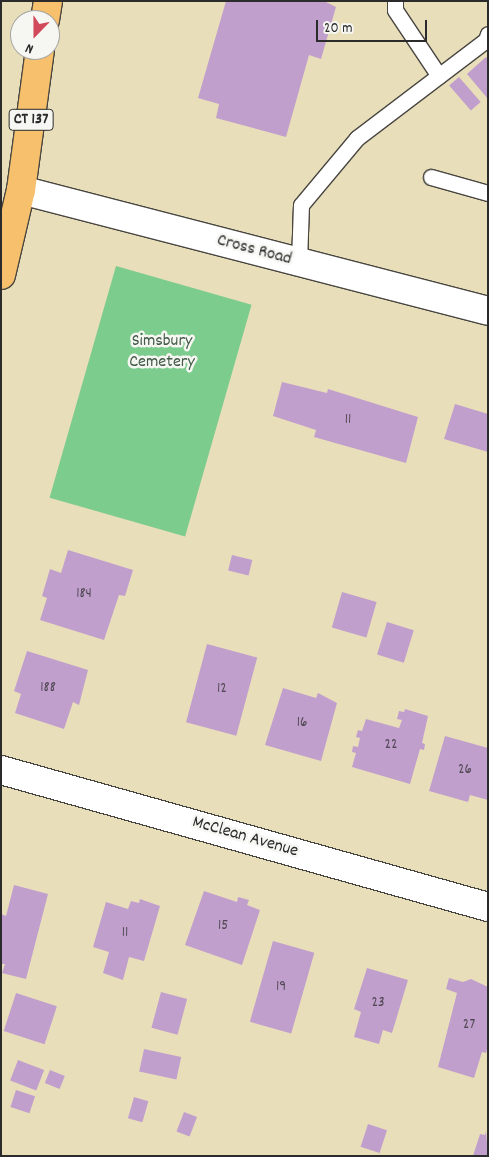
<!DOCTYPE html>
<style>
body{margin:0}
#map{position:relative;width:489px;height:1157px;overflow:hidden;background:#e9deba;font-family:Dekko,sans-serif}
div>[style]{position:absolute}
.green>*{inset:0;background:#7ccc8d;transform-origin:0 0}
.building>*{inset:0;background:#c19fcd;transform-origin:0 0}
.roads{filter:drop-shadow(1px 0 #484640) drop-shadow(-1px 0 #484640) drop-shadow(0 1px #484640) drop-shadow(0 -1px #484640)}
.lane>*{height:15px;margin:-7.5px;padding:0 7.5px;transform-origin:7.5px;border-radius:7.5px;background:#fff}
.street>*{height:28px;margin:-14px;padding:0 14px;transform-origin:14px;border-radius:14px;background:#fff}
.primary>*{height:28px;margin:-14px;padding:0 14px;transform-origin:14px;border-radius:14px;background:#f7c06c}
span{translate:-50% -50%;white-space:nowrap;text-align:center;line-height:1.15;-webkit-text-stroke:5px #f6f6f2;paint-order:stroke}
.number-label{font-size:15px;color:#504854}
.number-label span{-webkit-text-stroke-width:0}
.shield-label span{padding:1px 4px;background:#f6f6f2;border:1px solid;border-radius:4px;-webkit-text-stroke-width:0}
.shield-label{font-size:16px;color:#2b2b2b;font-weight:700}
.street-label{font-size:18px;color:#2b2b2b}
.park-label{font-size:18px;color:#435b48}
.frame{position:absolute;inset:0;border:2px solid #2b2b2b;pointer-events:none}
.north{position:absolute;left:10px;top:10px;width:50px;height:50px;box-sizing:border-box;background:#f6f6f2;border:1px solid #a5a5a2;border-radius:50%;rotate:202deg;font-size:14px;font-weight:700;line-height:20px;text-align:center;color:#2b2b2b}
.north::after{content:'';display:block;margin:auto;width:18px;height:22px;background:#d1495b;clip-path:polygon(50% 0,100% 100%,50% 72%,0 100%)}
.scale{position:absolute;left:316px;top:20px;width:111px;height:22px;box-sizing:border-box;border:2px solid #2b2b2b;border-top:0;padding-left:6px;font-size:15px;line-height:18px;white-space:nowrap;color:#2b2b2b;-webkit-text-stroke:4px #f6f6f2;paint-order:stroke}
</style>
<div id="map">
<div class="green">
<div style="left:116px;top:266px;width:141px;height:241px;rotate:16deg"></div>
</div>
<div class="building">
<div style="clip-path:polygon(226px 1px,324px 1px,336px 7px,321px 59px,309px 55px,286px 137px,216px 118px,219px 104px,198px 98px)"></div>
<div style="clip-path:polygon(486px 57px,488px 60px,488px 99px,467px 74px)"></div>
<div style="left:459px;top:77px;width:33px;height:13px;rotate:49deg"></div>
<div style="clip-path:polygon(282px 382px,327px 393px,328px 389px,418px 417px,406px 463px,314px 437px,316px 430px,273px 416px)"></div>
<div style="clip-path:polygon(455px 404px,488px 414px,488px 452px,444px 439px)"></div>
<div style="clip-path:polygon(68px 550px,133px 570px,125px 596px,119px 595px,104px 640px,40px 620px,47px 598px,42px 596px,50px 569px,61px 573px)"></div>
<div style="left:232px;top:555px;width:21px;height:16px;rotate:14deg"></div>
<div style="left:342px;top:592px;width:36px;height:37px;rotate:16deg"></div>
<div style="left:387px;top:622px;width:28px;height:34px;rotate:17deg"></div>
<div style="left:207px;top:644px;width:52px;height:81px;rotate:15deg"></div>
<div style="clip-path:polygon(27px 651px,88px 670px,79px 705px,73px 702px,64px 729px,15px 713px,21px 694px,14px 691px)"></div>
<div style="clip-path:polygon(283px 688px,316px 698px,318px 693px,337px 703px,321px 761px,265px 745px)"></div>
<div style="clip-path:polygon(405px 709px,428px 716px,422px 743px,425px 744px,424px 750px,420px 749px,410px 784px,352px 767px,356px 753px,352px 752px,353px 746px,358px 747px,360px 738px,356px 737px,358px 730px,362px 731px,366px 719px,399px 728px,402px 720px,397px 719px,399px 711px,404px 712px)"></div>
<div style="clip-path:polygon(445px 736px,488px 748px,488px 800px,470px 795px,468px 802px,429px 791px)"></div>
<div style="clip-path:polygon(14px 885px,48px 894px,26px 979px,2px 973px,5px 964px,1px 964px,1px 914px,6px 916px)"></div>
<div style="clip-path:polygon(204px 891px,237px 902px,238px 897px,249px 900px,247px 905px,260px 910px,242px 965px,185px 945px)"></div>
<div style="clip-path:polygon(140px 899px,160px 906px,144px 961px,129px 957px,123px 980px,103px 973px,109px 952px,93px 947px,106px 902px,128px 909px,131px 901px,139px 903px)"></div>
<div style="left:273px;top:941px;width:43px;height:84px;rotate:16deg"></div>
<div style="clip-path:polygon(367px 968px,408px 980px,392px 1033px,383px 1030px,379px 1044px,354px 1037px,361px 1012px,354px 1009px)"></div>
<div style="clip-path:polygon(449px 978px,463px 982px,471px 979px,488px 987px,488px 1045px,486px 1053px,482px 1052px,474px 1078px,438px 1067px,457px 993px,446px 989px)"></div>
<div style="left:161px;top:992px;width:27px;height:37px;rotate:15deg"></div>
<div style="left:16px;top:993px;width:43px;height:40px;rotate:18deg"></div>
<div style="left:144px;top:1049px;width:38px;height:23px;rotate:12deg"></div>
<div style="left:18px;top:1060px;width:28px;height:22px;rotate:21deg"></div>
<div style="left:50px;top:1070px;width:16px;height:14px;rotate:22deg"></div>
<div style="left:16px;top:1090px;width:20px;height:18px;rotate:18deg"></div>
<div style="left:134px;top:1097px;width:15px;height:22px;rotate:16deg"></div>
<div style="left:184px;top:1112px;width:14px;height:21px;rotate:21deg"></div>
<div style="left:368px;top:1124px;width:20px;height:24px;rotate:18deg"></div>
<div style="clip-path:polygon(486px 1131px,488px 1156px,473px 1156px,480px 1134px,485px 1135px)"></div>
</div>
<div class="roads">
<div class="lane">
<div style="left:395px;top:1px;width:9px;rotate:90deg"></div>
<div style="left:395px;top:10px;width:79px;rotate:56.3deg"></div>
<div style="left:431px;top:177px;width:59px;rotate:15.7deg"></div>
<div style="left:299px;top:262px;width:57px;rotate:-88deg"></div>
<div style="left:301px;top:205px;width:87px;rotate:-50.1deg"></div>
<div style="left:357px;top:138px;width:162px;rotate:-37.2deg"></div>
<div style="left:486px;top:40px;width:6px;rotate:-72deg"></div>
</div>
<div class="street">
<div style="left:21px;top:190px;width:482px;rotate:14.5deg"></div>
<div style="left:1px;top:770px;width:506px;rotate:15.71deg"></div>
</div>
<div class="primary">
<div style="left:45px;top:20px;width:19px;rotate:-81deg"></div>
<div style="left:1px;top:275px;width:87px;rotate:-76.8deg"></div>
<div style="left:21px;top:190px;width:141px;rotate:-82.3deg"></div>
</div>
</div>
<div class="number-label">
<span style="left:348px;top:421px">11</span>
<span style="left:84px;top:595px">184</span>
<span style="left:48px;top:689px">188</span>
<span style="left:222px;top:690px">12</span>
<span style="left:302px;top:724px">16</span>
<span style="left:391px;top:746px">22</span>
<span style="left:465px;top:771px">26</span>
<span style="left:223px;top:927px">15</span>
<span style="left:125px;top:934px">11</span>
<span style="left:281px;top:988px">19</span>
<span style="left:378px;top:1004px">23</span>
<span style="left:469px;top:1026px">27</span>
</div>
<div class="shield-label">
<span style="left:31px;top:120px">CT 137</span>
</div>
<div class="street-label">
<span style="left:254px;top:251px;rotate:15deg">Cross Road</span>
<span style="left:245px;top:838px;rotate:16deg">McClean Avenue</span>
</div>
<div class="park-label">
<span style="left:162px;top:353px">Simsbury<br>Cemetery</span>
</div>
<div class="frame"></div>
<div class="north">N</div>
<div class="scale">20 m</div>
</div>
